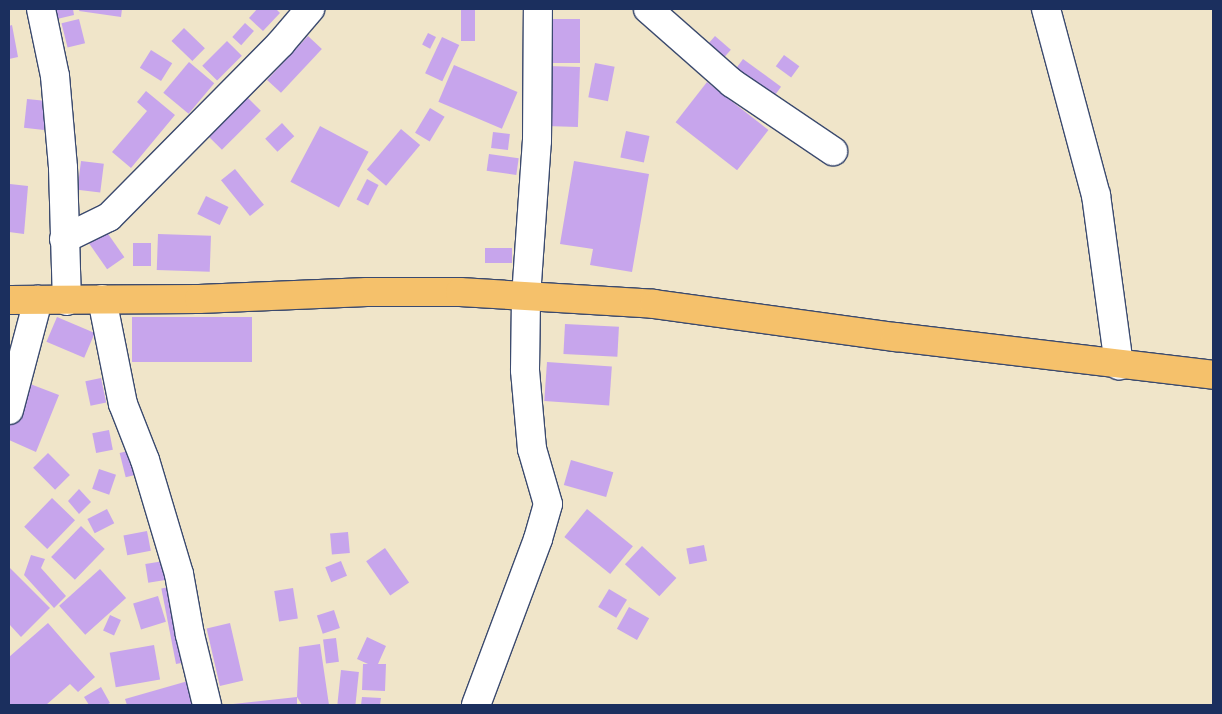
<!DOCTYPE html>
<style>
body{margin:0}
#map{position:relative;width:1222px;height:714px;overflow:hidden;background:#f0e5c9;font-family:"Gochi Hand",sans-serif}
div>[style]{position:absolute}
.building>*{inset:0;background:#c7a5ec;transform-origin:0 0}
.roads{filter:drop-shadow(1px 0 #3b4a6e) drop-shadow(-1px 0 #3b4a6e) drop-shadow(0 1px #3b4a6e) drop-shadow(0 -1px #3b4a6e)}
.street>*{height:28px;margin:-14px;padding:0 14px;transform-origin:14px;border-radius:14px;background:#fff}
.primary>*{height:28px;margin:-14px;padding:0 14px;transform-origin:14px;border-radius:14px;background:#f5c16b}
span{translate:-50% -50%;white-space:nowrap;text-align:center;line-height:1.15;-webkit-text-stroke:5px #fff;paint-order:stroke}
.frame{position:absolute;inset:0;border:10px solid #1b2f5e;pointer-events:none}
</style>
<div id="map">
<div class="building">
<div style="clip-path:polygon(55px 9px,73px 9px,74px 15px,57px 19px)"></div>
<div style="clip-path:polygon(80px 9px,122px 9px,121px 17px,79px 11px)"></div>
<div style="clip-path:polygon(257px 9px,276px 9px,280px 13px,263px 31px,249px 18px)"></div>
<div style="left:461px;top:9px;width:14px;height:32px"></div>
<div style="left:79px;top:19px;width:25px;height:18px;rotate:76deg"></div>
<div style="left:547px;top:19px;width:33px;height:44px"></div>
<div style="left:245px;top:23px;width:12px;height:19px;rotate:42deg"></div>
<div style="clip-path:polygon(12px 25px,18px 57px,9px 59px,9px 26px)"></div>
<div style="left:184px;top:28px;width:29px;height:18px;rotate:44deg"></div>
<div style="left:428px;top:33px;width:9px;height:13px;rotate:27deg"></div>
<div style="left:308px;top:36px;width:19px;height:60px;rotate:43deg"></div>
<div style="left:715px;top:36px;width:21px;height:16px;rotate:41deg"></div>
<div style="left:442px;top:37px;width:19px;height:40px;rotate:25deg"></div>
<div style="left:227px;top:41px;width:21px;height:35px;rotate:45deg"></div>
<div style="left:151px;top:50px;width:25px;height:21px;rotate:32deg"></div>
<div style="left:784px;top:55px;width:19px;height:14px;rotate:36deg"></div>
<div style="left:743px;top:59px;width:47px;height:17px;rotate:36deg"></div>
<div style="left:189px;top:62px;width:33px;height:40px;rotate:40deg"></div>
<div style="left:595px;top:63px;width:20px;height:35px;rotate:11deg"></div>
<div style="left:454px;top:65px;width:69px;height:40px;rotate:23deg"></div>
<div style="left:548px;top:66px;width:32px;height:60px;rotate:2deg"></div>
<div style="left:707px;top:82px;width:78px;height:51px;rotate:38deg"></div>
<div style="clip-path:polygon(146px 91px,175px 115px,131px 168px,112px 152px,147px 111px,137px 102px)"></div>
<div style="left:246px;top:96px;width:21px;height:55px;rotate:45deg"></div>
<div style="left:27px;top:99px;width:20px;height:29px;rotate:6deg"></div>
<div style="left:430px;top:108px;width:17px;height:29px;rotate:31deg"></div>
<div style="left:282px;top:123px;width:18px;height:23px;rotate:47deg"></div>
<div style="left:320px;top:126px;width:55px;height:63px;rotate:28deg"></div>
<div style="left:401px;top:129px;width:25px;height:53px;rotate:40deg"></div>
<div style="left:626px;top:131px;width:24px;height:27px;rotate:12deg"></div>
<div style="left:493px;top:132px;width:17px;height:16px;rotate:7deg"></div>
<div style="left:489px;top:154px;width:30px;height:17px;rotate:8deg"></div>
<div style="left:81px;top:161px;width:23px;height:29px;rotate:7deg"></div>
<div style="clip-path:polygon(574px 161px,649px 174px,632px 272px,590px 265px,593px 249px,560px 244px)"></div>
<div style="left:235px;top:169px;width:46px;height:18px;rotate:51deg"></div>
<div style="left:367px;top:179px;width:13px;height:23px;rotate:27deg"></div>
<div style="clip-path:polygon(10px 184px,28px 186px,24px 234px,9px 232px)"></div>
<div style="left:206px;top:196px;width:25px;height:20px;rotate:26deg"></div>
<div style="left:106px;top:231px;width:32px;height:21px;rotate:55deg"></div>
<div style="left:158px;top:234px;width:53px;height:36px;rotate:2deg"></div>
<div style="left:133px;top:243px;width:18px;height:23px"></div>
<div style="left:485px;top:248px;width:27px;height:15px"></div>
<div style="left:57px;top:317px;width:41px;height:27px;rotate:23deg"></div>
<div style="left:252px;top:317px;width:45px;height:120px;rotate:90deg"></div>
<div style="left:565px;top:324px;width:54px;height:30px;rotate:3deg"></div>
<div style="left:547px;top:362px;width:65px;height:39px;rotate:4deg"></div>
<div style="left:101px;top:378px;width:25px;height:16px;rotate:78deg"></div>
<div style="clip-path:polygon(25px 382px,59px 395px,36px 452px,9px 440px,9px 421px)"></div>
<div style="left:109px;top:430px;width:20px;height:17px;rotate:79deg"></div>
<div style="left:140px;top:448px;width:25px;height:21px;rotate:76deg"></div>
<div style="left:48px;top:453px;width:31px;height:21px;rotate:45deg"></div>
<div style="left:571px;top:460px;width:44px;height:26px;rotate:16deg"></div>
<div style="left:99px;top:469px;width:18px;height:21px;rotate:19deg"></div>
<div style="clip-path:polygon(79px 489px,91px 502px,79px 514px,68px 501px)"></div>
<div style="left:52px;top:498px;width:32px;height:40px;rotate:44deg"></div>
<div style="left:107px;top:509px;width:16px;height:22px;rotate:63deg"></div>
<div style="left:587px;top:509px;width:59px;height:36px;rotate:39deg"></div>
<div style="left:81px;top:526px;width:33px;height:43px;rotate:44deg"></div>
<div style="left:147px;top:531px;width:20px;height:24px;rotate:79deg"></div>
<div style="left:348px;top:532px;width:21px;height:18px;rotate:85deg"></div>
<div style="left:704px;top:545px;width:16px;height:18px;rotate:79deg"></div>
<div style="left:642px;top:546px;width:47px;height:25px;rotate:43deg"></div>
<div style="left:385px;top:548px;width:42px;height:23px;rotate:55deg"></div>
<div style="clip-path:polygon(31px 555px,45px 559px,41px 568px,66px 596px,54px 608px,24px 575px)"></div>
<div style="left:170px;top:560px;width:19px;height:25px;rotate:81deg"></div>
<div style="left:341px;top:561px;width:16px;height:17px;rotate:68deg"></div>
<div style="clip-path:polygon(9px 567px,50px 608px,21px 637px,9px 624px)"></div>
<div style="left:100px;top:569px;width:39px;height:55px;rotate:48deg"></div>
<div style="left:179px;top:585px;width:77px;height:18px;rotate:79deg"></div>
<div style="left:293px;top:588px;width:31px;height:19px;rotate:81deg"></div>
<div style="left:609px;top:589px;width:21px;height:21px;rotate:31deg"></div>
<div style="left:158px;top:596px;width:27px;height:26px;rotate:73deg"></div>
<div style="left:629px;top:607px;width:23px;height:25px;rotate:29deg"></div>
<div style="left:334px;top:610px;width:19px;height:18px;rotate:72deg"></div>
<div style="left:110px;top:615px;width:12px;height:17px;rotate:24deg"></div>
<div style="clip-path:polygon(48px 623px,95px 677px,78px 692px,70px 684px,46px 705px,9px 705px,9px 657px)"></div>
<div style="left:230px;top:623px;width:59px;height:24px;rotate:77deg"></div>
<div style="clip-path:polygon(367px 637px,386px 646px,378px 664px,386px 664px,385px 691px,362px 690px,363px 664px,368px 664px,357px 659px)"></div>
<div style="left:336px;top:638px;width:24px;height:13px;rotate:83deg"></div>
<div style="clip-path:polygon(320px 644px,329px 705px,302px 705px,297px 697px,297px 705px,234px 705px,233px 704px,297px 697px,299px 647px)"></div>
<div style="left:154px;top:645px;width:35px;height:45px;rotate:80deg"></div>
<div style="left:341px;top:670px;width:18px;height:34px;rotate:6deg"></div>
<div style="clip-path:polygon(195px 679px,203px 705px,127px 705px,125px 699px)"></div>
<div style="clip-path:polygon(101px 687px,110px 703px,106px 705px,89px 705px,84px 697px)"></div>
<div style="clip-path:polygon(362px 697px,381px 698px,380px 705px,361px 705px)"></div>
</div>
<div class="roads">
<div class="street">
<div style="left:41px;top:9px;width:68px;rotate:78.2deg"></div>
<div style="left:55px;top:76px;width:92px;rotate:85deg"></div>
<div style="left:63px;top:168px;width:133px;rotate:88.3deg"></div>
<div style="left:648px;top:9px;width:112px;rotate:41.4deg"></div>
<div style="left:732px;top:83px;width:122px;rotate:34deg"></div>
<div style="left:1046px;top:9px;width:193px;rotate:75deg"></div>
<div style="left:1096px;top:195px;width:172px;rotate:82.3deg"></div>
<div style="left:64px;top:239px;width:50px;rotate:-26.1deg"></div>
<div style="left:109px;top:217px;width:245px;rotate:-45.3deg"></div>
<div style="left:281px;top:43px;width:45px;rotate:-49.5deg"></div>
<div style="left:102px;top:299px;width:107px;rotate:78.7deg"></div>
<div style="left:123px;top:404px;width:60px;rotate:68.6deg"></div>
<div style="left:145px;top:460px;width:119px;rotate:73.4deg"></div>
<div style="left:179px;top:574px;width:62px;rotate:79.8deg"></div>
<div style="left:190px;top:635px;width:72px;rotate:76.3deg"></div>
<div style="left:9px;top:410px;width:114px;rotate:-75.2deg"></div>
<div style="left:476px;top:705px;width:177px;rotate:-69.5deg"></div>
<div style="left:538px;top:539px;width:36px;rotate:-74deg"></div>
<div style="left:548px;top:504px;width:57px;rotate:-106.2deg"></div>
<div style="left:532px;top:449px;width:79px;rotate:-95.1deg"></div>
<div style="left:525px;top:370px;width:73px;rotate:-89.2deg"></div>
<div style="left:526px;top:297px;width:156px;rotate:-86deg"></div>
<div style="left:537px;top:141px;width:132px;rotate:-89.6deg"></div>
</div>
<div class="primary">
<div style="left:9px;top:300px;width:190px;rotate:-0.3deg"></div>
<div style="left:199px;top:299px;width:168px;rotate:-2.4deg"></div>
<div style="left:367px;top:292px;width:93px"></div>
<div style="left:460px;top:292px;width:194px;rotate:3.5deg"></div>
<div style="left:654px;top:304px;width:244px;rotate:7.8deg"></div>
<div style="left:896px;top:337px;width:319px;rotate:6.8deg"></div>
</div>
</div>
<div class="frame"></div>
</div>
